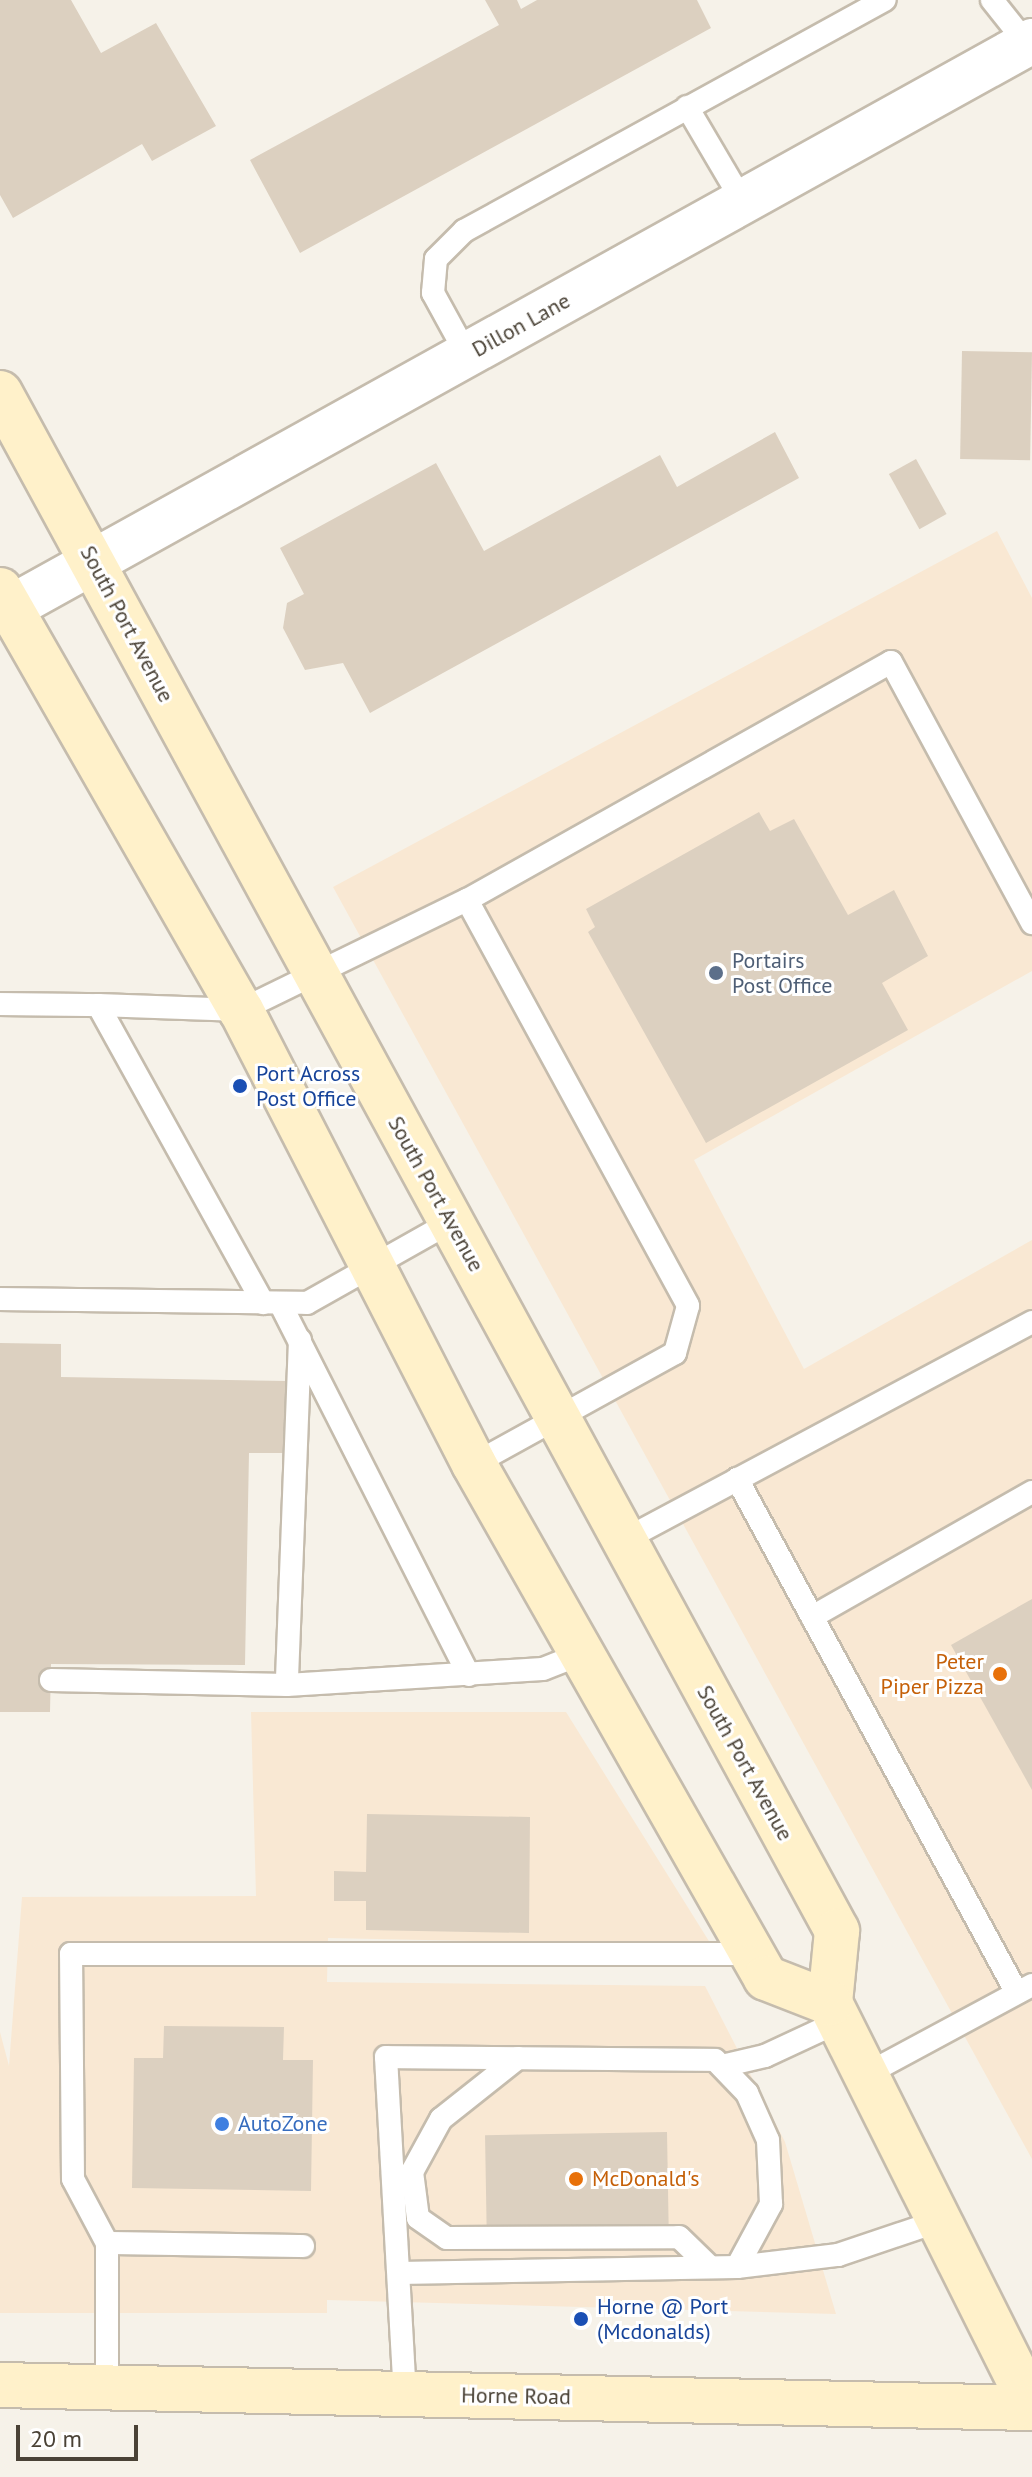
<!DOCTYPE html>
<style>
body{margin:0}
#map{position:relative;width:1032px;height:2477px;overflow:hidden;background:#f6f2e9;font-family:"PT Sans",sans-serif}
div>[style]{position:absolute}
.commercial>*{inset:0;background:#f9e8d3}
.building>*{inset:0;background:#dcd0c0;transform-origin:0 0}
.roads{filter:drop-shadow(2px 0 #c5bcad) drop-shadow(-2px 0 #c5bcad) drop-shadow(0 2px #c5bcad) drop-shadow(0 -2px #c5bcad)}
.service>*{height:22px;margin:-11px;padding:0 11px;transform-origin:11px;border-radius:11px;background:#fff}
.minor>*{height:44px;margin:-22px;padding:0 22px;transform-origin:22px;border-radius:22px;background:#fff}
.secondary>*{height:44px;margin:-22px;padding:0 22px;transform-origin:22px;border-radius:22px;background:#fff1ca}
.dots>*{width:22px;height:22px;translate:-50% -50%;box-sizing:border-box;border:4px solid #fff;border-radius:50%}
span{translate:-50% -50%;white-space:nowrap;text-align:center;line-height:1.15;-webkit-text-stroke:6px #fff;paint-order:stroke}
.street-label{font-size:22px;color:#4a4236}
.service-label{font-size:22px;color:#4e5e75}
.left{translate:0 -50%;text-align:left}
.transit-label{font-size:22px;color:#164399}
.food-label{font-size:22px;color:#c56008}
.right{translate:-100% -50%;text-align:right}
.shop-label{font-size:22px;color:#366cbe}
.scale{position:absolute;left:16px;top:2425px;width:122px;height:36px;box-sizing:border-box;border:4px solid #4a4236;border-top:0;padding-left:10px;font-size:24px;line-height:28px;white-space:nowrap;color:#4a4236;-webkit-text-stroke:6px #fff;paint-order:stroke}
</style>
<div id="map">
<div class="commercial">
<div style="clip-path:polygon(997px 531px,1032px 598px,1032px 971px,694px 1160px,804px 1369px,1032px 1240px,1032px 2159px,333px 887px)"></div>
<div style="clip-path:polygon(251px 1712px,566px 1712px,712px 1946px,328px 1938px,327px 1982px,705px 1986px,785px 2142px,836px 2314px,327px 2300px,327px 2313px,0 2313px,0 2032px,9px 2066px,22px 1897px,256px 1896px)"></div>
</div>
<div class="building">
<div style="clip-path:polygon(0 0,71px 0,101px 53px,156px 23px,216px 126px,152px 161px,142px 144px,13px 218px,0 195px)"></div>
<div style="clip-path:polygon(485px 0,517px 0,521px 9px,537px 0,697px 0,711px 28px,300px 253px,250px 160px,499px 25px)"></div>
<div style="left:962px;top:351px;width:70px;height:108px;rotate:1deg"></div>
<div style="clip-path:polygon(775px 432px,799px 478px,370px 713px,343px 663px,305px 670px,283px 628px,287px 603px,304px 594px,280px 548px,436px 463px,484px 551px,660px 455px,677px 487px)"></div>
<div style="left:916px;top:459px;width:63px;height:31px;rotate:61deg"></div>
<div style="clip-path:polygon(759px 812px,770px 831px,794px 819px,848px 915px,894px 890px,928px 956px,882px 983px,908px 1030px,706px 1143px,588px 932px,595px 927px,586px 909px)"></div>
<div style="clip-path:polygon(0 1343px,61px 1344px,61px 1377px,287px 1381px,286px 1453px,249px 1453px,245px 1665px,51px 1664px,50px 1712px,0 1712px)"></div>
<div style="clip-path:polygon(1032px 1599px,1032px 1790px,951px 1645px)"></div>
<div style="clip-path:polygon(367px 1814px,530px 1817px,529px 1933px,366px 1930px,366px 1901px,334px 1901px,334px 1871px,366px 1872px)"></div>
<div style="clip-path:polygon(164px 2026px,284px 2027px,283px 2060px,313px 2060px,311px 2191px,132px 2188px,134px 2058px,163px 2058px)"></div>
<div style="left:667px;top:2132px;width:93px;height:182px;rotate:89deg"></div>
</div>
<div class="roads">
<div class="service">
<div style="left:992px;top:0;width:56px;rotate:51.5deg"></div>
<div style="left:687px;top:107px;width:110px;rotate:59.5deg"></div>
<div style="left:467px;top:355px;width:71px;rotate:-118.7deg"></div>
<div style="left:433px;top:293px;width:34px;rotate:-85deg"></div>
<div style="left:436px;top:259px;width:40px;rotate:-45deg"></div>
<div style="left:464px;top:231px;width:480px;rotate:-28.8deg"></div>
<div style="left:467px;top:900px;width:462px;rotate:61.4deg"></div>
<div style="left:688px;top:1306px;width:49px;rotate:105.5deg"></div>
<div style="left:675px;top:1353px;width:230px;rotate:151.1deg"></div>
<div style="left:0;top:1004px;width:98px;rotate:0.6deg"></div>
<div style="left:98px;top:1005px;width:341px;rotate:61deg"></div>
<div style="left:98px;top:1005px;width:143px;rotate:2deg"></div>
<div style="left:241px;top:1010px;width:251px;rotate:-26deg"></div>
<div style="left:467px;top:900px;width:486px;rotate:-29.3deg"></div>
<div style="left:891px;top:662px;width:297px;rotate:61.6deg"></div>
<div style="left:0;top:1299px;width:307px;rotate:0.7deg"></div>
<div style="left:307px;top:1303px;width:165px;rotate:-29.4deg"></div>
<div style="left:280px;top:1303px;width:417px;rotate:63.1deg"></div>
<div style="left:300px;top:1340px;width:345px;rotate:92.2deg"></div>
<div style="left:287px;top:1685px;width:256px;rotate:-3.6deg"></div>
<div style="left:543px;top:1669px;width:41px;rotate:-21.5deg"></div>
<div style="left:737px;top:1479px;width:585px;rotate:61.42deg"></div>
<div style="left:624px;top:1540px;width:463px;rotate:-28.1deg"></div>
<div style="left:812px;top:1617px;width:253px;rotate:-29.6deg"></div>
<div style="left:51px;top:1680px;width:236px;rotate:1.2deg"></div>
<div style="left:518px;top:2058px;width:98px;rotate:141.6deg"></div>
<div style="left:441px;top:2119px;width:60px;rotate:118.7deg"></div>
<div style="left:412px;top:2172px;width:46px;rotate:82.6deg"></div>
<div style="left:418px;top:2218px;width:35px;rotate:35deg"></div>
<div style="left:447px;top:2238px;width:232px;rotate:-0.2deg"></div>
<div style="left:679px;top:2237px;width:43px;rotate:44.1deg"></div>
<div style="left:722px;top:2066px;width:44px;rotate:-13.1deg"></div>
<div style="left:765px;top:2056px;width:83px;rotate:-25deg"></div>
<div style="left:865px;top:2075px;width:190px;rotate:-28.3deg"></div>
<div style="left:107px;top:2243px;width:196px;rotate:0.9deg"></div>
<div style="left:737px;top:2267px;width:102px;rotate:-6.8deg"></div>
<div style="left:838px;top:2255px;width:107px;rotate:-18.6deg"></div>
<div style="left:399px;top:2273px;width:338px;rotate:-1deg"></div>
<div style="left:737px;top:2267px;width:72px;rotate:-61.6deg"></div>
<div style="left:771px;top:2204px;width:64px;rotate:-92.7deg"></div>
<div style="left:768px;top:2140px;width:51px;rotate:-114.1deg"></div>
<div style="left:747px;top:2093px;width:46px;rotate:-134.1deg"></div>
<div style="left:715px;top:2060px;width:329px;rotate:-179.5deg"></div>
<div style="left:386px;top:2057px;width:338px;rotate:86.8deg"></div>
<div style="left:107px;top:2387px;width:144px;rotate:-90deg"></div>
<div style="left:107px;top:2243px;width:72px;rotate:-118deg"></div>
<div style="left:73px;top:2179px;width:225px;rotate:-90.5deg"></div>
<div style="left:71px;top:1954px;width:682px"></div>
</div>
<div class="minor">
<div style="left:10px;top:608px;width:1169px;rotate:-29.02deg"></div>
</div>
<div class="secondary">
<div style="left:0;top:393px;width:1751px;rotate:61.44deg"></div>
<div style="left:837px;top:1931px;width:72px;rotate:95.6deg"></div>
<div style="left:830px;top:2003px;width:451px;rotate:63.4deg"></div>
<div style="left:0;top:590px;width:484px;rotate:60.2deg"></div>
<div style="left:241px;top:1010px;width:510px;rotate:62.83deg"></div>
<div style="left:474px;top:1464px;width:591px;rotate:60.4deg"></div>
<div style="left:766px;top:1978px;width:69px;rotate:21.3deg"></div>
<div style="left:0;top:2385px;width:1032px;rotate:1.28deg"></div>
</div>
</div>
<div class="dots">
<div style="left:716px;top:973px;background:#5c6f8a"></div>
<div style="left:240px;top:1086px;background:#1a4fb4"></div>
<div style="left:1000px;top:1674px;background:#e8710a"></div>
<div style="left:222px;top:2124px;background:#3f7fe0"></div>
<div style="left:576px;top:2179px;background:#e8710a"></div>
<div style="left:581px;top:2319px;background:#1a4fb4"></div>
</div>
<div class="street-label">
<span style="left:521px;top:325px;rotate:-29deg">Dillon Lane</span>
<span style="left:127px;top:624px;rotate:62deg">South Port Avenue</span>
<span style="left:436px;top:1194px;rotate:61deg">South Port Avenue</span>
<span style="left:745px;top:1763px;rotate:61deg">South Port Avenue</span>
<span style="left:516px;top:2396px;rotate:1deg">Horne Road</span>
</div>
<div class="service-label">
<span class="left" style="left:732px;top:973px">Portairs<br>Post Office</span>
</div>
<div class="transit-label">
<span class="left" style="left:256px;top:1086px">Port Across<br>Post Office</span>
<span class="left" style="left:597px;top:2319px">Horne @ Port<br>(Mcdonalds)</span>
</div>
<div class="food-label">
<span class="right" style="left:984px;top:1674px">Peter<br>Piper Pizza</span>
<span class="left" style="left:592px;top:2179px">McDonald's</span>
</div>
<div class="shop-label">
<span class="left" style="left:238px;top:2124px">AutoZone</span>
</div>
<div class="scale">20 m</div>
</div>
